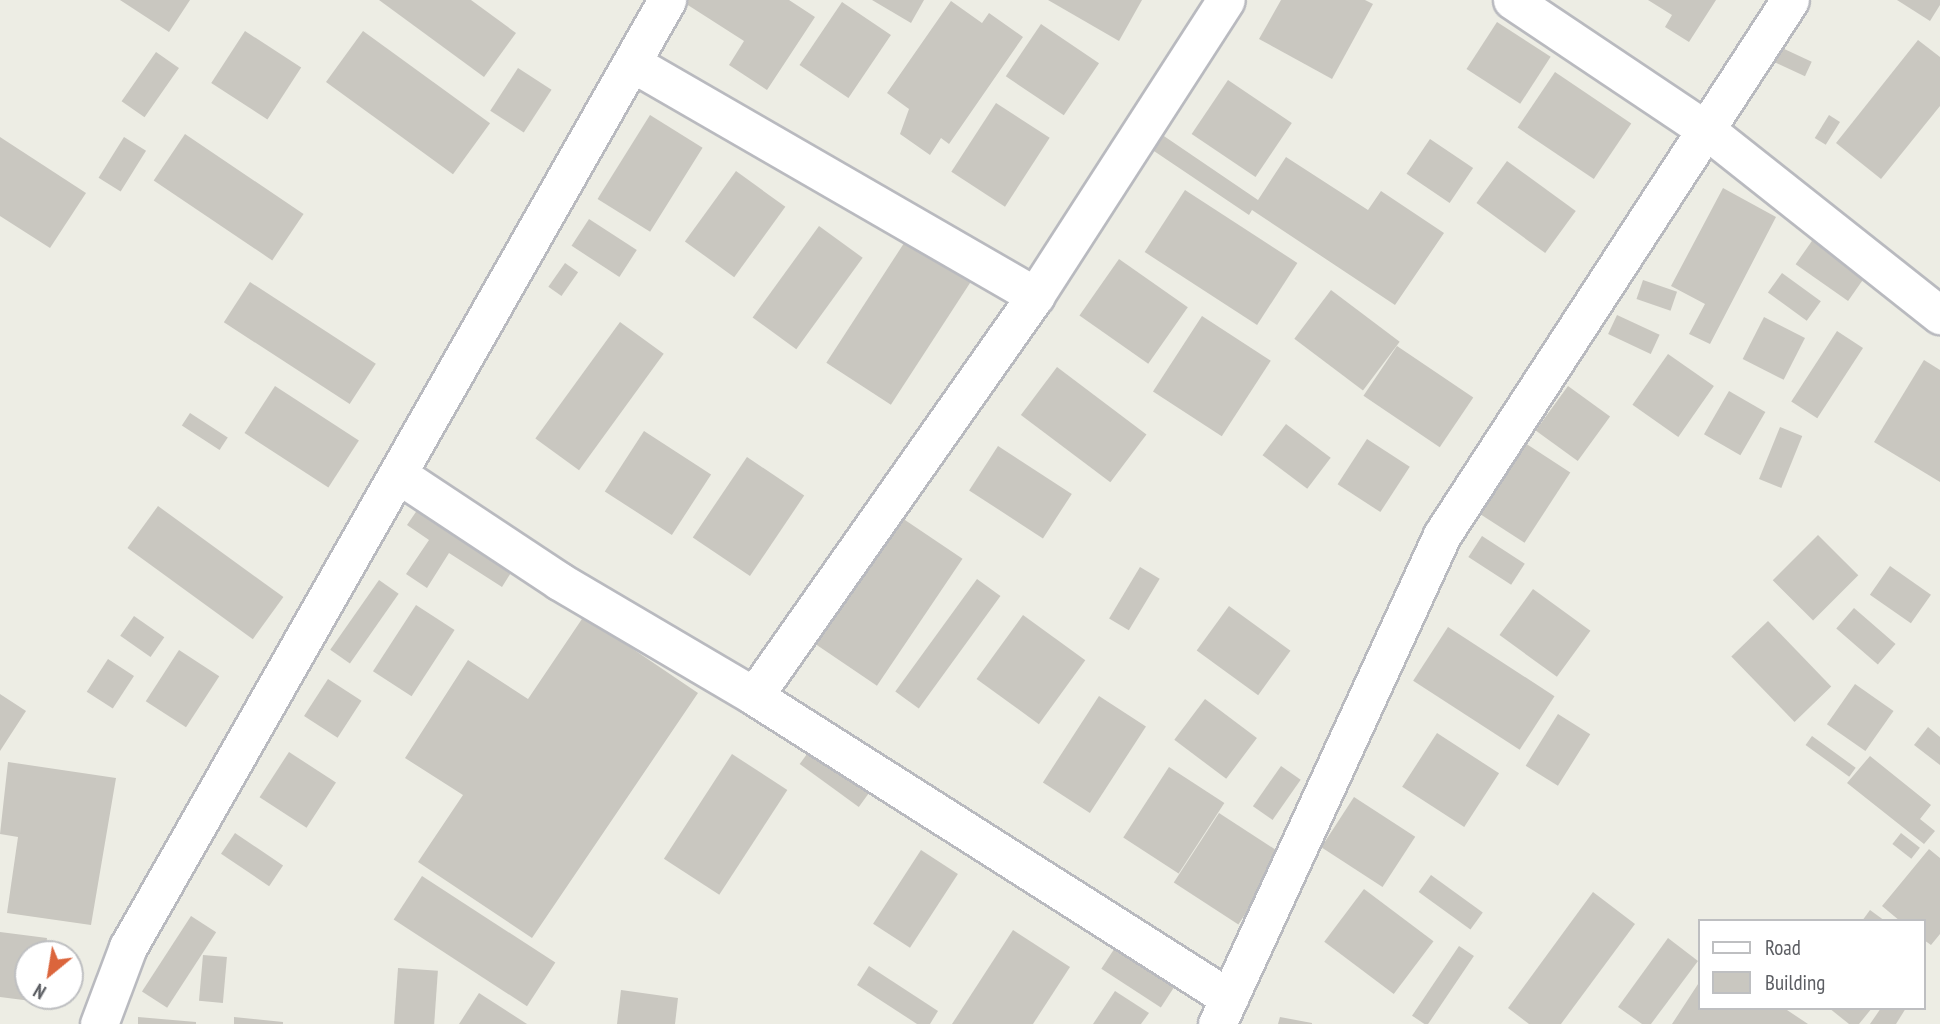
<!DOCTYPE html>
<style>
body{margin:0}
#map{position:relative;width:1940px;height:1024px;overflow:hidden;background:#edede4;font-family:"PT Sans Narrow",sans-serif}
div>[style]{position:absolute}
.building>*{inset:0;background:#c9c7c0;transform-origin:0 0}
.roads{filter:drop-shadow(2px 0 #b9babf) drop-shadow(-2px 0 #b9babf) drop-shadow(0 2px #b9babf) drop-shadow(0 -2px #b9babf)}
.minor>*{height:37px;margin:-18.5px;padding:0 18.5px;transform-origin:18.5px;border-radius:18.5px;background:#fff}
span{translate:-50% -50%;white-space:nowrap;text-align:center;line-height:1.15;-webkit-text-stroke:6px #fff;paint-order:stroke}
.legend{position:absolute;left:1698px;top:919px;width:228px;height:91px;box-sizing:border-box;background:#fff;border:2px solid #bebfc1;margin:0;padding:9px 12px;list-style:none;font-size:21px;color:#5c5e63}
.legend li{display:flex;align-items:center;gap:14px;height:35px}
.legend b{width:35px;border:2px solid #bebfc1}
.north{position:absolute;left:14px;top:940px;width:70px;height:70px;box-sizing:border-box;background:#fff;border:2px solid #bebfc1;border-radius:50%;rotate:210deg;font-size:19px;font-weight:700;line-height:28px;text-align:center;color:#5c5e63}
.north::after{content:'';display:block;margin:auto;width:24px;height:32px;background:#db653c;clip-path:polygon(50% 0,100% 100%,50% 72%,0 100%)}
</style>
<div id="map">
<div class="building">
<div style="clip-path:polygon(120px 0,190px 0,169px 32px)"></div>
<div style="clip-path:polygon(379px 0,471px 0,516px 33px,484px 77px)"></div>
<div style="clip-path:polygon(680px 0,789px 0,815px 17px,767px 90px,729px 65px,744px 41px)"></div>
<div style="clip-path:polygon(872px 0,924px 0,911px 23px)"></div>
<div style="clip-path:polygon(1048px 0,1142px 0,1119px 41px)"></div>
<div style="clip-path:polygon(1281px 0,1365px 0,1373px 4px,1332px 79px,1259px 39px)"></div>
<div style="clip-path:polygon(1648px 0,1716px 0,1689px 42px,1665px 27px,1672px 15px)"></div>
<div style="clip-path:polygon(1897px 0,1940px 0,1940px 5px,1930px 21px)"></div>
<div style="clip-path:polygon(951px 1px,982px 23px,989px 13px,1023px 37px,949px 144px,941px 138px,930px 155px,900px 134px,909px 109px,887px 93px)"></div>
<div style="left:842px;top:2px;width:59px;height:76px;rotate:34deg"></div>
<div style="left:1497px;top:22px;width:64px;height:56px;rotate:33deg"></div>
<div style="left:1041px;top:24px;width:70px;height:63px;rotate:34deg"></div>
<div style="left:245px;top:31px;width:67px;height:62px;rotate:33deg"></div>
<div style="left:363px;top:31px;width:157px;height:63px;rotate:36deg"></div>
<div style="clip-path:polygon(1918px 40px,1940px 57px,1940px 106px,1881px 179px,1836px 143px)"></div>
<div style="left:1780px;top:47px;width:35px;height:16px;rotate:25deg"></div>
<div style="left:156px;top:52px;width:28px;height:60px;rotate:35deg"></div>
<div style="left:518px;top:68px;width:40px;height:51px;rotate:33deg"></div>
<div style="left:1555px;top:72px;width:92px;height:67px;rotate:34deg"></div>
<div style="left:1228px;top:80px;width:77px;height:65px;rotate:34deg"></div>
<div style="left:996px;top:103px;width:64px;height:82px;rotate:33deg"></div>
<div style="left:650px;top:115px;width:62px;height:99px;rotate:32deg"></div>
<div style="left:1829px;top:115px;width:13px;height:27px;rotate:32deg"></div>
<div style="clip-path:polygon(1158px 132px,1258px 200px,1286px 157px,1368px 210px,1381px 191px,1444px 233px,1395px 305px,1252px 210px,1249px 215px,1148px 147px)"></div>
<div style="left:185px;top:134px;width:143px;height:56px;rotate:34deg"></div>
<div style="clip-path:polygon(0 137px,86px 193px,50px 248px,0 216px)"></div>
<div style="left:124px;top:137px;width:26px;height:48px;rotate:32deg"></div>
<div style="left:1430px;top:139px;width:52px;height:42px;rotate:34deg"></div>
<div style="left:1507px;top:161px;width:85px;height:52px;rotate:36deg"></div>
<div style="left:736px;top:171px;width:61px;height:87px;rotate:36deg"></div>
<div style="clip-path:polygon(1723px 188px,1776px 217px,1710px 344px,1689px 334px,1705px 304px,1671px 286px)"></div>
<div style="left:1185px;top:190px;width:134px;height:74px;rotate:33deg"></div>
<div style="left:589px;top:219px;width:57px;height:32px;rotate:33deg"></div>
<div style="left:819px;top:226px;width:54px;height:113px;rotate:36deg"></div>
<div style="left:908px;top:237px;width:77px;height:150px;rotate:33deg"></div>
<div style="left:1814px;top:238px;width:64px;height:32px;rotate:35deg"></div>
<div style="left:1119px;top:259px;width:84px;height:69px;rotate:35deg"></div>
<div style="left:565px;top:263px;width:16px;height:29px;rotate:35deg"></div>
<div style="left:1782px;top:273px;width:48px;height:24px;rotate:36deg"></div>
<div style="left:1643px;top:280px;width:36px;height:20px;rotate:19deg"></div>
<div style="left:250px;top:282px;width:150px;height:48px;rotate:33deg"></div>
<div style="left:1331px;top:290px;width:86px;height:61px;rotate:37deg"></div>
<div style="left:1617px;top:315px;width:47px;height:21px;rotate:25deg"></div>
<div style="left:1202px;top:316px;width:82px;height:90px;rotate:33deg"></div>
<div style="left:1764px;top:317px;width:46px;height:47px;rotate:27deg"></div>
<div style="left:620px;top:322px;width:54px;height:144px;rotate:36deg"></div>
<div style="left:1837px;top:331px;width:31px;height:84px;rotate:33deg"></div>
<div style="left:1397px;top:346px;width:92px;height:60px;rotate:34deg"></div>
<div style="left:1668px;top:354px;width:56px;height:62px;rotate:35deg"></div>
<div style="clip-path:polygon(1924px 360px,1940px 370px,1940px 482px,1874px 442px)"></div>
<div style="left:1057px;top:367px;width:112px;height:60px;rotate:37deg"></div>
<div style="left:275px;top:386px;width:100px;height:56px;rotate:33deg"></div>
<div style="left:1568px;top:386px;width:52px;height:55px;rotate:36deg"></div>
<div style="left:1729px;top:391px;width:42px;height:50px;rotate:30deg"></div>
<div style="left:190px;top:413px;width:45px;height:15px;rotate:33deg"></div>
<div style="left:1286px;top:424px;width:56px;height:39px;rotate:37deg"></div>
<div style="left:1780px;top:427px;width:24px;height:56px;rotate:22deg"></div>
<div style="left:644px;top:431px;width:80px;height:72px;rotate:33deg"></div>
<div style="left:1367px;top:439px;width:51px;height:54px;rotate:33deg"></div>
<div style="left:1525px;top:443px;width:54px;height:84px;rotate:33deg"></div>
<div style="left:998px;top:446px;width:88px;height:53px;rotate:33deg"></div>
<div style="left:747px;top:457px;width:69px;height:97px;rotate:34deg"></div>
<div style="left:158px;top:506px;width:155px;height:52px;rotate:36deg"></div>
<div style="clip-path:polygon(420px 506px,514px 568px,502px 587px,449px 553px,427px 588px,406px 574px,429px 540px,407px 525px)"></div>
<div style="left:902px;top:518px;width:73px;height:153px;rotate:34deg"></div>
<div style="left:1818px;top:535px;width:57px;height:64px;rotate:45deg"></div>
<div style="left:1482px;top:536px;width:51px;height:25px;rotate:33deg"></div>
<div style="left:1890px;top:566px;width:50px;height:35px;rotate:35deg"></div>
<div style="left:1140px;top:567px;width:23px;height:60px;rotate:31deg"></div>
<div style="left:977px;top:579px;width:29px;height:139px;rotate:36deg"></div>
<div style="left:379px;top:580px;width:24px;height:85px;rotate:35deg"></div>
<div style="left:1533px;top:589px;width:71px;height:57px;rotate:36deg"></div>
<div style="left:416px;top:605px;width:46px;height:79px;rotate:33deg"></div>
<div style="left:1229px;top:606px;width:76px;height:55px;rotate:36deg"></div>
<div style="left:1854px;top:608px;width:55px;height:27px;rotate:41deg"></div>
<div style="left:1023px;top:615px;width:77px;height:79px;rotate:36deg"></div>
<div style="left:134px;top:616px;width:37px;height:24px;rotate:35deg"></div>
<div style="clip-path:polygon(584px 616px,698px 693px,532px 938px,418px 862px,463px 795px,405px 758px,468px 660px,528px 699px)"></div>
<div style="left:1768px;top:621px;width:91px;height:51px;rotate:46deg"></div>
<div style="left:1448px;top:627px;width:127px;height:64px;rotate:33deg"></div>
<div style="left:179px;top:650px;width:48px;height:61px;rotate:33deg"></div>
<div style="left:108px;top:659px;width:31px;height:39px;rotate:33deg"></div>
<div style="left:328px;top:679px;width:40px;height:44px;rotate:33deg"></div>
<div style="left:1855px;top:684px;width:47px;height:49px;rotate:35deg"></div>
<div style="clip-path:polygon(0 694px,26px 711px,0 751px)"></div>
<div style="left:1099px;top:696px;width:56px;height:103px;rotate:33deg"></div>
<div style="left:1205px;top:699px;width:65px;height:51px;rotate:37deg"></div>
<div style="left:1558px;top:714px;width:38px;height:61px;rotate:32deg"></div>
<div style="clip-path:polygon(1928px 727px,1940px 737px,1940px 765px,1914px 745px)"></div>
<div style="left:1437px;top:733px;width:74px;height:64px;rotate:33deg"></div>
<div style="left:1812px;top:736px;width:54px;height:11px;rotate:36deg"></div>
<div style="left:815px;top:743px;width:73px;height:26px;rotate:36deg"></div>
<div style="left:289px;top:752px;width:56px;height:54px;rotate:33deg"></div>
<div style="left:732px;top:754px;width:66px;height:125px;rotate:33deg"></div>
<div style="clip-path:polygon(1870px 756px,1931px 805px,1920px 819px,1935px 831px,1924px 844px,1847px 783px)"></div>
<div style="clip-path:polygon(8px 762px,116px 778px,91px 925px,7px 913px,18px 837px,0 834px)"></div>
<div style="left:1281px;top:766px;width:24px;height:49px;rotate:35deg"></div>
<div style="left:1169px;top:767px;width:66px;height:84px;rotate:33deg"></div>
<div style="left:1354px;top:797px;width:73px;height:60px;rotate:33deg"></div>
<div style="left:1219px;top:813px;width:77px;height:83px;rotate:33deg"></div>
<div style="left:235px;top:833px;width:58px;height:25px;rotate:34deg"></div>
<div style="left:1901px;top:833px;width:24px;height:14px;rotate:38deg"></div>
<div style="clip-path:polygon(1929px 849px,1940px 858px,1940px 934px,1931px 945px,1924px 940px,1924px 921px,1900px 921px,1882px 906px)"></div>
<div style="left:921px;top:850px;width:44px;height:88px;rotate:33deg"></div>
<div style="left:1431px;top:875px;width:64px;height:21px;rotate:36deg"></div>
<div style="left:422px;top:876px;width:159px;height:52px;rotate:33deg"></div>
<div style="left:1364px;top:889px;width:87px;height:66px;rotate:37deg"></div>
<div style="clip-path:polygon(1593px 892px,1635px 924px,1561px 1024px,1529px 1024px,1508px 1008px)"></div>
<div style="clip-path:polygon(1870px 910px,1885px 921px,1862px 921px)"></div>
<div style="left:191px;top:916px;width:30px;height:90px;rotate:33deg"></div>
<div style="clip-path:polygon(1013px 930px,1070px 967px,1033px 1024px,952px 1024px)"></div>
<div style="clip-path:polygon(0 932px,47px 938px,45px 954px,28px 954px,28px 996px,40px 996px,39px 1002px,0 997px)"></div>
<div style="left:1122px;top:937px;width:71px;height:38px;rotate:33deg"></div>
<div style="clip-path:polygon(1668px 938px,1698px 961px,1651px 1024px,1642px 1024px,1618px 1007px)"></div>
<div style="left:1459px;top:946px;width:18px;height:84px;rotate:34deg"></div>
<div style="left:203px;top:955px;width:24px;height:46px;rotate:5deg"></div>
<div style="clip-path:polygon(869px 966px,938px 1011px,930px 1024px,917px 1024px,857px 985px)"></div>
<div style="left:398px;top:968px;width:40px;height:56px;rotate:4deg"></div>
<div style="clip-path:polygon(1700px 981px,1700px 1008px,1784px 1008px,1808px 1024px,1672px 1024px)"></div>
<div style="clip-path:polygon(621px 990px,678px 998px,675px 1024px,617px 1024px)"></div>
<div style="clip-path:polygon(1115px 991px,1149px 1013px,1141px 1024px,1093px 1024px)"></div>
<div style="clip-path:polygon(479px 993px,527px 1024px,459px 1024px)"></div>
<div style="clip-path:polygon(1829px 1008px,1872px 1008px,1859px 1024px,1849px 1024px)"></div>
<div style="clip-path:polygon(1881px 1008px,1906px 1008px,1896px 1024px,1870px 1024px)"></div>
<div style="clip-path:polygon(138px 1017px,196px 1022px,196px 1024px,138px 1024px)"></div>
<div style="clip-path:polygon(234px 1017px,283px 1022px,283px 1024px,234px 1024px)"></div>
<div style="clip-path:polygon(1280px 1017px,1312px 1023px,1312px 1024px,1278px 1024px)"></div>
</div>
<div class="roads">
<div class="minor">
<div style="left:1512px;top:0;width:232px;rotate:33.8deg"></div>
<div style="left:1705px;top:129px;width:300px;rotate:38.4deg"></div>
<div style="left:632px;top:63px;width:466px;rotate:30deg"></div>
<div style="left:399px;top:475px;width:192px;rotate:33.5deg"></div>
<div style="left:559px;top:581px;width:226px;rotate:30.5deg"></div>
<div style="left:754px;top:696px;width:563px;rotate:32.45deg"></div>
<div style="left:754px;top:696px;width:489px;rotate:-54.9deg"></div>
<div style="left:1035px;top:296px;width:352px;rotate:-57.2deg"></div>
<div style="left:99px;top:1024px;width:82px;rotate:-69.4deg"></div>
<div style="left:128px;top:947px;width:1090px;rotate:-60.35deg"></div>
<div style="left:1217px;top:1024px;width:538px;rotate:-65.29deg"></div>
<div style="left:1442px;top:535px;width:638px;rotate:-56.96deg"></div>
</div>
</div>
<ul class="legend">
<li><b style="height:9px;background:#fff"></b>Road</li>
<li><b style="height:19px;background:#c9c7c0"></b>Building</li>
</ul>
<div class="north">N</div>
</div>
